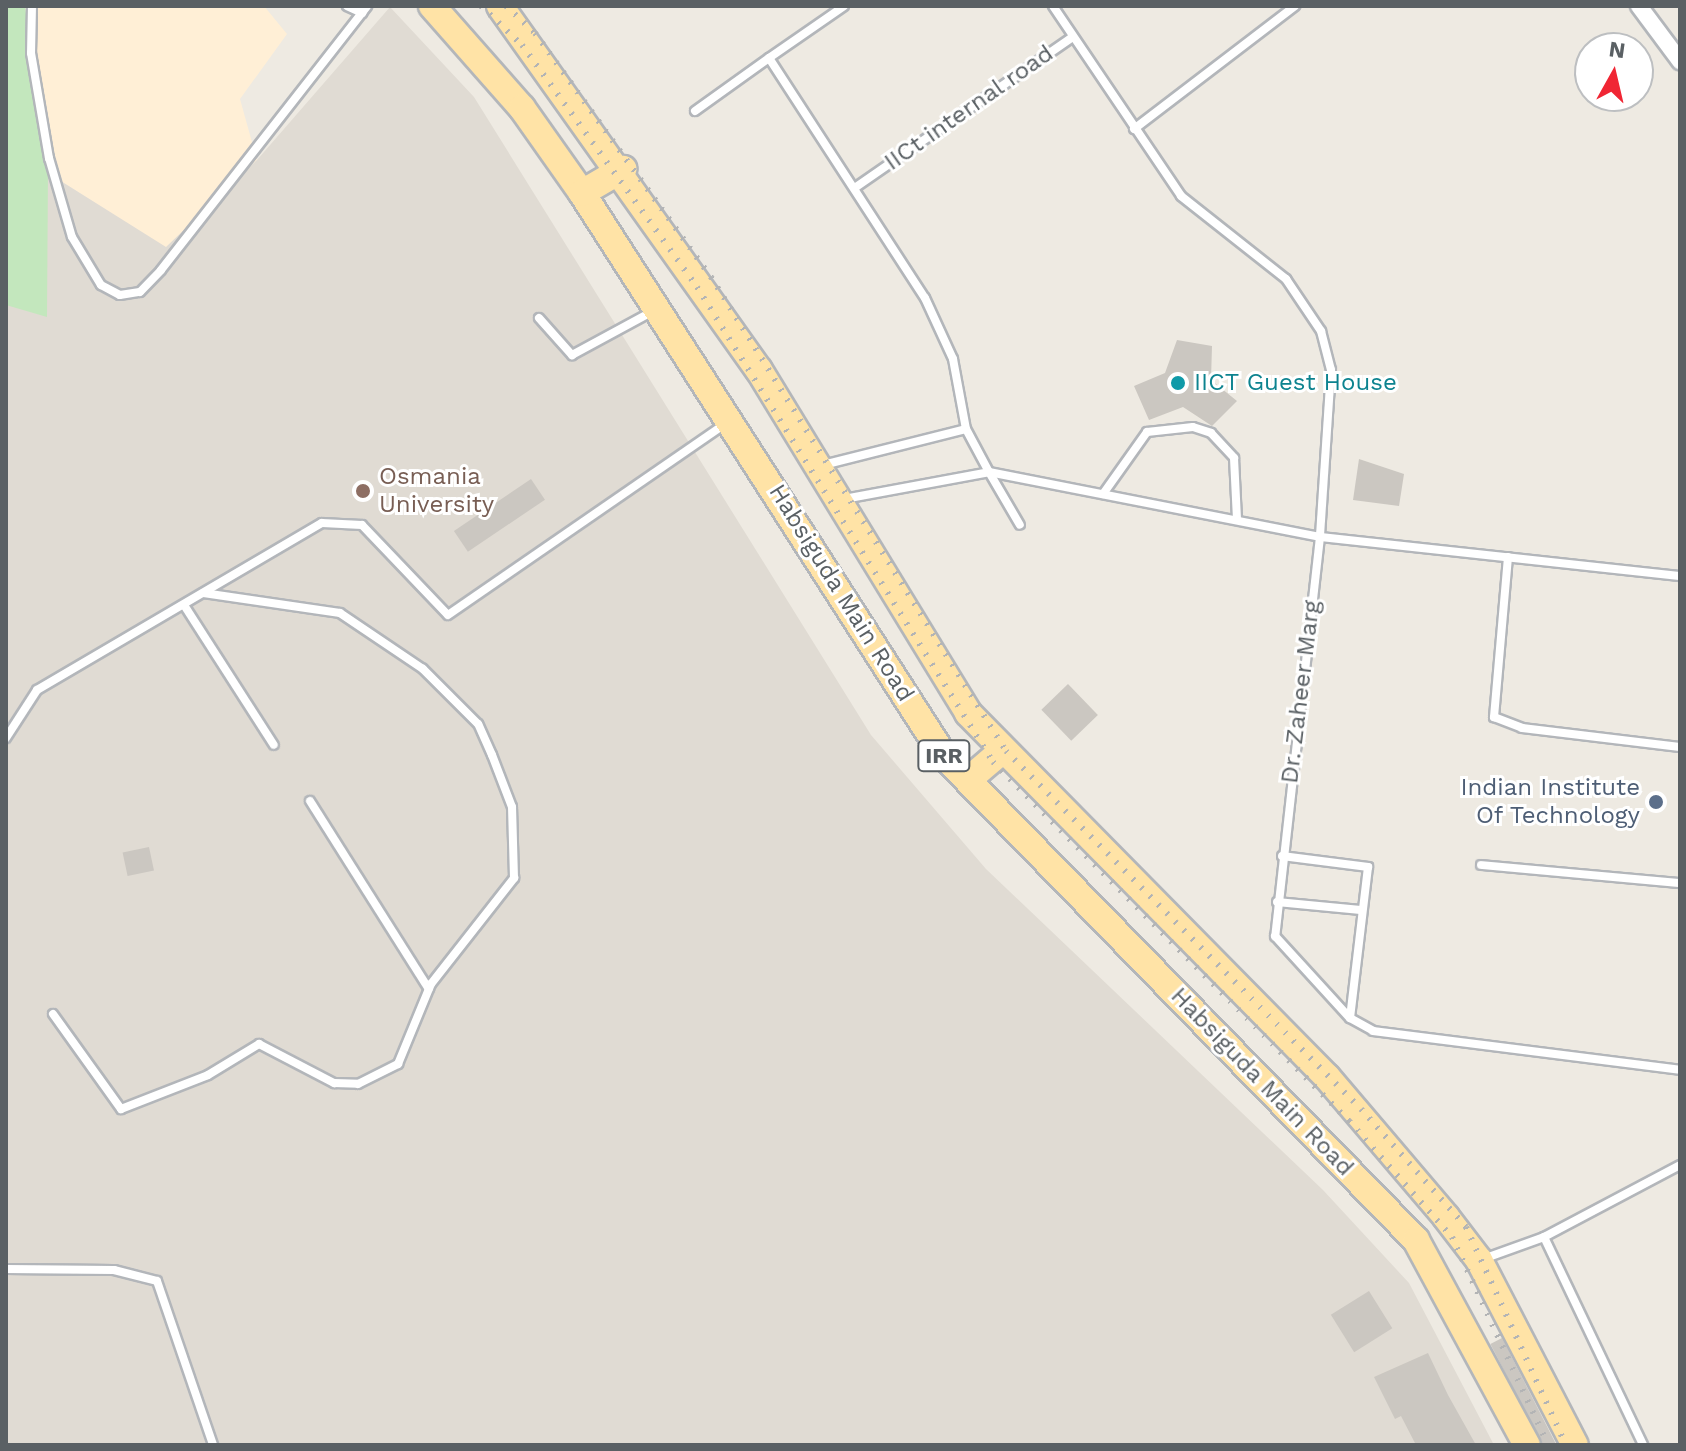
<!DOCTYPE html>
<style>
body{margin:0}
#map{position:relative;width:1686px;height:1451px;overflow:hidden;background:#eeeae2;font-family:"Work Sans",sans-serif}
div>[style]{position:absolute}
.commercial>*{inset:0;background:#ffefd6}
.education>*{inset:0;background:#e0dbd3}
.green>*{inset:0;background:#c3e7bd}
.building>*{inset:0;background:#cbc7c1;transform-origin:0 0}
.roads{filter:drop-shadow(2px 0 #b3b6ba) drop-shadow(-2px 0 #b3b6ba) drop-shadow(0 2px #b3b6ba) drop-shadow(0 -2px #b3b6ba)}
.service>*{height:8px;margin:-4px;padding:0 4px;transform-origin:4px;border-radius:4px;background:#fff}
.minor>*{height:16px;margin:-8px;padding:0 8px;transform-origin:8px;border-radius:8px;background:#fff}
.primary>*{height:26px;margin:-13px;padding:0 13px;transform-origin:13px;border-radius:13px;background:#ffe3a6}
.rail>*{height:6px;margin-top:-3px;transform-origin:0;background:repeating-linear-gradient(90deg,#b3b4b5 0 2px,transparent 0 12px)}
.dots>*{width:22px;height:22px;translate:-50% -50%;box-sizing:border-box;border:4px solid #fff;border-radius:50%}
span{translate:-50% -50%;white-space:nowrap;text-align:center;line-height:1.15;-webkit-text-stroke:6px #fff;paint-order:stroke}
.shield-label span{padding:2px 6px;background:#fff;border:2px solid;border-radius:6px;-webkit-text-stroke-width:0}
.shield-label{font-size:22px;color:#5a6064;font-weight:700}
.street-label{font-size:24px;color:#5a6064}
.culture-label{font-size:24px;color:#0d838f}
.left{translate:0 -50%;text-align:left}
.education-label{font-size:24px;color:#785e54}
.service-label{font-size:24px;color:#4e5e75}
.right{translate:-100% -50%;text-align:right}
.frame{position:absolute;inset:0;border:8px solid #5a6064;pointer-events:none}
.north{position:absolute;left:1574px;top:32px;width:80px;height:80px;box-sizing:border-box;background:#fff;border:2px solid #bdbfc1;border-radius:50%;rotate:8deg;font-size:22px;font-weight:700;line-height:32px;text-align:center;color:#5a6064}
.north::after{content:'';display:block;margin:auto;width:28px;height:36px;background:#f02634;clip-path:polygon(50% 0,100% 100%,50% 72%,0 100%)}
</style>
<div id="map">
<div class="commercial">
<div style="clip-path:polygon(25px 6px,264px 6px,287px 34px,240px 99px,257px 160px,166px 248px,48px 173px)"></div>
</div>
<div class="education">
<div style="clip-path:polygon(6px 6px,25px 6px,48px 173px,166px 247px,257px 160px,390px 7px,474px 97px,871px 735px,986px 869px,1323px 1190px,1409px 1283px,1494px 1445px,6px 1445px)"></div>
</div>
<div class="green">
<div style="clip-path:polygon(6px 6px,25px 6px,48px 173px,47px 317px,6px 305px)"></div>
</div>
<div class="building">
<div style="clip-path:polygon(1177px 340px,1212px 346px,1211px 380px,1237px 401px,1212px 426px,1183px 407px,1149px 420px,1134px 386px,1165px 373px)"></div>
<div style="clip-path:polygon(1359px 459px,1404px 474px,1399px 506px,1353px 500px)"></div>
<div style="left:531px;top:479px;width:25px;height:93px;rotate:56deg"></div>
<div style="left:1068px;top:684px;width:43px;height:37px;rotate:46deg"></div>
<div style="left:149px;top:847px;width:24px;height:27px;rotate:78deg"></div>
<div style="left:1369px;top:1291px;width:44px;height:45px;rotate:58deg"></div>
<div style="left:1502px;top:1338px;width:120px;height:13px;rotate:63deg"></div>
<div style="clip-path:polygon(1428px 1353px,1448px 1395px,1476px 1445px,1416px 1445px,1401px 1416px,1395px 1419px,1374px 1377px)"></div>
</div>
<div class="roads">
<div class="service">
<div style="left:32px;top:6px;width:47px;rotate:91.2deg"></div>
<div style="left:31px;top:53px;width:107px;rotate:80.3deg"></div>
<div style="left:49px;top:158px;width:82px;rotate:73.8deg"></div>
<div style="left:72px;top:237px;width:56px;rotate:58.9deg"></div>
<div style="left:101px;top:285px;width:21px;rotate:28deg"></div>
<div style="left:120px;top:295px;width:20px;rotate:-9deg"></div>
<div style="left:140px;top:292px;width:30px;rotate:-46deg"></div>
<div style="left:161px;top:270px;width:335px;rotate:-52deg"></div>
<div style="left:347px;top:6px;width:17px;rotate:25deg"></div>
<div style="left:1053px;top:6px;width:229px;rotate:56deg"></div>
<div style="left:1181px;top:196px;width:134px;rotate:38.3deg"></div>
<div style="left:1286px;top:279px;width:63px;rotate:56.1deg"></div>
<div style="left:1321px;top:331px;width:40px;rotate:75.6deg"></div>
<div style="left:1331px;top:370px;width:167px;rotate:93.8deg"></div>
<div style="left:1320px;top:537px;width:362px;rotate:6.2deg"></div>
<div style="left:769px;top:58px;width:91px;rotate:-34.7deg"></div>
<div style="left:695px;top:111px;width:91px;rotate:-35.6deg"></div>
<div style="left:769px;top:58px;width:286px;rotate:57deg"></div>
<div style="left:925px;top:298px;width:67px;rotate:65.3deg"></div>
<div style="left:953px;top:359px;width:71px;rotate:79.5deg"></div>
<div style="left:1134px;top:129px;width:203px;rotate:-37.4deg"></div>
<div style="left:856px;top:187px;width:262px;rotate:-34.7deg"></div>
<div style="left:539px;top:318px;width:50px;rotate:48.3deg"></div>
<div style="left:572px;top:355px;width:94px;rotate:-28.5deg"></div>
<div style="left:823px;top:465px;width:147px;rotate:-14.1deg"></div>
<div style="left:966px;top:429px;width:49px;rotate:61.9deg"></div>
<div style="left:989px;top:472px;width:337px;rotate:11.1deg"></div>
<div style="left:1320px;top:537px;width:402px;rotate:96.4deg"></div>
<div style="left:1275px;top:936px;width:111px;rotate:47.6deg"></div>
<div style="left:1350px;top:1018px;width:26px;rotate:29deg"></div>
<div style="left:1373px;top:1031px;width:309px;rotate:7.2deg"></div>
<div style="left:1103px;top:494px;width:76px;rotate:-54.6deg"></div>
<div style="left:1147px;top:432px;width:46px;rotate:-6.2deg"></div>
<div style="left:1193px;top:427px;width:19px;rotate:18deg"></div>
<div style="left:1211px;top:433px;width:34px;rotate:47deg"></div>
<div style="left:1234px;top:458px;width:62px;rotate:87.2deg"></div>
<div style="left:844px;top:499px;width:147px;rotate:-10.5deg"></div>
<div style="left:989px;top:472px;width:61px;rotate:59.7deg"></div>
<div style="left:1508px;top:557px;width:161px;rotate:95deg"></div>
<div style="left:1494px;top:717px;width:30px;rotate:21deg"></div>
<div style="left:1522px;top:728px;width:159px;rotate:6.9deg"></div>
<div style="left:184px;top:605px;width:166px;rotate:57.3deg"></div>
<div style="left:6px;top:738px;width:57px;rotate:-57.1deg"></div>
<div style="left:37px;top:690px;width:330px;rotate:-30.4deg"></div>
<div style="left:322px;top:523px;width:40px;rotate:2.9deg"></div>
<div style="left:362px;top:525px;width:124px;rotate:46.3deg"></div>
<div style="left:448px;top:615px;width:336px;rotate:-34.6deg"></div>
<div style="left:310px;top:801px;width:222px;rotate:57.7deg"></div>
<div style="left:1282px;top:856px;width:87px;rotate:7.3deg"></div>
<div style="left:1368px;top:867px;width:152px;rotate:96.8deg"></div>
<div style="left:1481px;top:865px;width:200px;rotate:5.2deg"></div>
<div style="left:1277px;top:902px;width:84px;rotate:5.4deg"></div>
<div style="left:53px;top:1014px;width:117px;rotate:54.4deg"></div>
<div style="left:121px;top:1109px;width:93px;rotate:-21.3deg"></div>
<div style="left:208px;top:1075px;width:60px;rotate:-31.3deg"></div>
<div style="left:259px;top:1044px;width:85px;rotate:27.5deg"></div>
<div style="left:334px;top:1083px;width:24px;rotate:2deg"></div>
<div style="left:358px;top:1084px;width:45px;rotate:-26.6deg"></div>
<div style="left:398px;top:1064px;width:87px;rotate:-67.6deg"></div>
<div style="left:431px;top:984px;width:135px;rotate:-51.9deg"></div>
<div style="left:514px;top:878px;width:71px;rotate:-91.6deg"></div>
<div style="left:512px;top:807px;width:56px;rotate:-111deg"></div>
<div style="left:492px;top:755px;width:34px;rotate:-114deg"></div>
<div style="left:478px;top:724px;width:78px;rotate:-135deg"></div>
<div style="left:423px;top:669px;width:100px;rotate:-146deg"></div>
<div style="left:340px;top:613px;width:138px;rotate:-171.7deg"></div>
<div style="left:1544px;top:1237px;width:230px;rotate:64.5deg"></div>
<div style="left:1483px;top:1259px;width:65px;rotate:-19.8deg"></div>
<div style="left:1544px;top:1237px;width:154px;rotate:-27.9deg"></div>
<div style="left:6px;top:1269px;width:108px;rotate:0.5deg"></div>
<div style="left:114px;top:1270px;width:44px;rotate:14.3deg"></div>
<div style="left:157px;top:1281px;width:173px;rotate:71.1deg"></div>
</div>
<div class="minor">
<div style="left:1639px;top:6px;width:69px;rotate:53.3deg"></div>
</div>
<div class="primary">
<div style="left:432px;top:6px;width:136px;rotate:48.6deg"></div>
<div style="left:522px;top:108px;width:104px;rotate:54.8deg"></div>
<div style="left:582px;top:193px;width:669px;rotate:57.26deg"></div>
<div style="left:944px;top:756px;width:676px;rotate:45.72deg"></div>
<div style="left:1416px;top:1240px;width:233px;rotate:61.6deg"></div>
<div style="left:500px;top:6px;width:447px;rotate:54.6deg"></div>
<div style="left:759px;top:370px;width:402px;rotate:58.6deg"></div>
<div style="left:968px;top:713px;width:511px;rotate:45.4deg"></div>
<div style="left:1327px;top:1077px;width:184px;rotate:49.6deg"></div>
<div style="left:1446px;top:1217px;width:54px;rotate:52.5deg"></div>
<div style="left:1479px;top:1260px;width:208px;rotate:62.6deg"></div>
<div style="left:582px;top:193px;width:48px;rotate:-30.3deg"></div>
<div style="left:968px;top:780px;width:46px;rotate:-40.6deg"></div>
</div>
</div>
<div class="rail">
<div style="left:481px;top:6px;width:57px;rotate:43.6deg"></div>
<div style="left:522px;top:45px;width:299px;rotate:54.1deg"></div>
<div style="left:697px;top:287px;width:560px;rotate:58.07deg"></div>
<div style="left:993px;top:762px;width:506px;rotate:45.24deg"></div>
<div style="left:1349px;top:1121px;width:155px;rotate:48.4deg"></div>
<div style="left:1452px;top:1237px;width:229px;rotate:65.2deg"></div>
<div style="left:506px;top:6px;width:40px;rotate:43deg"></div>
<div style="left:535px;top:33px;width:301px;rotate:54.2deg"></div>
<div style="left:711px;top:277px;width:558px;rotate:58.1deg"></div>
<div style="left:1006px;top:751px;width:504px;rotate:45.24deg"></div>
<div style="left:1361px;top:1109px;width:158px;rotate:48.3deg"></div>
<div style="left:1466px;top:1227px;width:240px;rotate:65.4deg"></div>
</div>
<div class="dots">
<div style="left:1178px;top:383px;background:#0f9aa8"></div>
<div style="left:363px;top:491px;background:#8d6e63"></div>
<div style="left:1656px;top:802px;background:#5c6f8a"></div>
</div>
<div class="shield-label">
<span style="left:944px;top:756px">IRR</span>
</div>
<div class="street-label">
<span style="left:969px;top:108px;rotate:-35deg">IICt internal road</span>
<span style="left:841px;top:593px;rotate:58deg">Habsiguda Main Road</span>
<span style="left:1301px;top:692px;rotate:-83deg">Dr. Zaheer Marg</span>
<span style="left:1262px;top:1082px;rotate:46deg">Habsiguda Main Road</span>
</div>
<div class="culture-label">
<span class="left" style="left:1194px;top:383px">IICT Guest House</span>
</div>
<div class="education-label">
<span class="left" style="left:379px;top:491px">Osmania<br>University</span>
</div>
<div class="service-label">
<span class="right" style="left:1640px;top:802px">Indian Institute<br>Of Technology</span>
</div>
<div class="frame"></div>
<div class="north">N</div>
</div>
